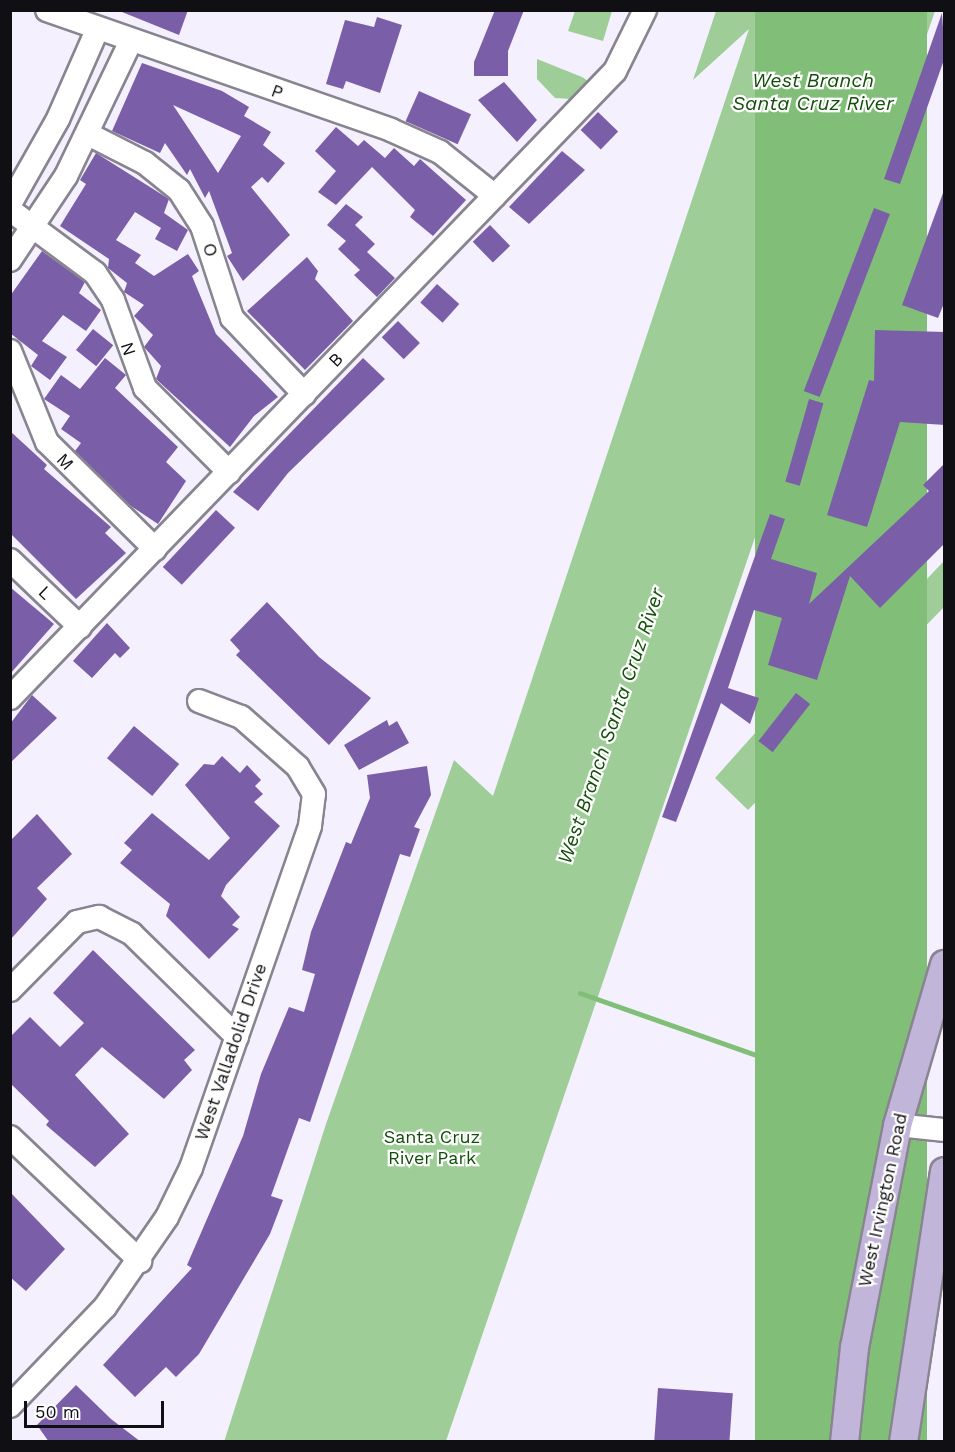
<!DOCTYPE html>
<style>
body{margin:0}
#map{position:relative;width:955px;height:1452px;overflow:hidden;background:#f4f0fe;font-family:"Work Sans",sans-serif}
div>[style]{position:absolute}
.green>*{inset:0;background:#9fcd98}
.water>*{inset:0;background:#81bf78;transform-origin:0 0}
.stream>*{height:5px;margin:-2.5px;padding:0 2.5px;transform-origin:2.5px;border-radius:2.5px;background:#81bf78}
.building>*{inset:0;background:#7b5ea8;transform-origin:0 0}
.roads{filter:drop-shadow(2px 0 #888490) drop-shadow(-2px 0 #888490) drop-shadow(0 2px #888490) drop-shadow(0 -2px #888490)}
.minor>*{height:22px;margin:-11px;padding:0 11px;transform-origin:11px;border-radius:11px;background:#fff}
.major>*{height:27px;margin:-13.5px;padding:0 13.5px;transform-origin:13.5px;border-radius:13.5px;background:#c2b5da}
span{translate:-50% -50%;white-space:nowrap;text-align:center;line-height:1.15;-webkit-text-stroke:4.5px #fff;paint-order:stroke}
.street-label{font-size:18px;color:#100f13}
.park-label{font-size:18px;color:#104f07}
.water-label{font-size:20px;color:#135009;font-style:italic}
.frame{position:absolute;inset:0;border:12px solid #100f13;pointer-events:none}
.scale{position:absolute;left:24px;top:1401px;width:140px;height:27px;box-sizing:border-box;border:3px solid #100f13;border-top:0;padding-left:8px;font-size:18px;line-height:21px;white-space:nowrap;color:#100f13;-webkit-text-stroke:4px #fff;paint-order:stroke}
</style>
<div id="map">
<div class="green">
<div style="clip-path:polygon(575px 11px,612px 11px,603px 41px,568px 31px)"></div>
<div style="clip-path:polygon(716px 11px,935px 11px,446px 1441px,224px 1442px,326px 1124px,454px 760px,493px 796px,749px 29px,693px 80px)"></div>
<div style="clip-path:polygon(537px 59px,582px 77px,591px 83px,571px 99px,555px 98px,537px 79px)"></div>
<div style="clip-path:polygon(944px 561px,944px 607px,748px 810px,715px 778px,796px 687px,813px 699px)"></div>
</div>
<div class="water">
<div style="left:755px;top:11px;width:172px;height:1512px"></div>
</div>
<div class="stream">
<div style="left:580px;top:993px;width:301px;rotate:19.4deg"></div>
</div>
<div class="building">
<div style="clip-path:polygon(117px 10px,188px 10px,179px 35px)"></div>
<div style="clip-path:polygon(495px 10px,524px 10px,508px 51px,508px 76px,474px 76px,474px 62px)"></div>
<div style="clip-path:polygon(942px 13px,945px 57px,900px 184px,884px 179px)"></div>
<div style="clip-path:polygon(377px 17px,402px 25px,380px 93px,346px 81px,343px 89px,326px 84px,345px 20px,374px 27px)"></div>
<div style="clip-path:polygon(evenodd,142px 63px,222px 91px,249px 107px,244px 116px,271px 132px,263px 145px,285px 163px,268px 183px,262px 177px,251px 187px,290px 235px,243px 281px,227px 256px,232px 253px,209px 191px,205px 198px,190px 169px,187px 175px,165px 143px,160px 153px,112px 131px,142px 63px,173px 105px,241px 136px,218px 173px,173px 105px)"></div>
<div style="clip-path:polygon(504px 82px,537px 120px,517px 142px,478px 100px)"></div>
<div style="left:419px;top:91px;width:57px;height:33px;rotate:24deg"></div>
<div style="left:598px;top:112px;width:28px;height:25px;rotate:44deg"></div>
<div style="clip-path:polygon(336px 127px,358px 146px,364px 140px,385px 158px,394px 148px,414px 166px,420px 159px,466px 200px,433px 236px,410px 217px,415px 210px,372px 167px,336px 205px,318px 192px,336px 171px,315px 151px)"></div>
<div style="clip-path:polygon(562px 151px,585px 170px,529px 224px,509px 207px)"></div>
<div style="clip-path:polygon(96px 153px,169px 199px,164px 213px,188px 230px,177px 251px,155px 239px,161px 228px,135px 212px,116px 240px,141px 255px,135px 263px,154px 276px,188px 254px,199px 271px,192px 276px,216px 334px,278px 397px,254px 416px,230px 447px,156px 379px,161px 366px,144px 347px,153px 335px,134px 316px,144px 305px,124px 292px,127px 283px,108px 268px,109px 259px,60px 226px,86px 184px,80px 180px)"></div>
<div style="clip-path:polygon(943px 193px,945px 301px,938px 318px,902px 305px)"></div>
<div style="clip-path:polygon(346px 204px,363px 217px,355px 225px,375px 244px,367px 252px,395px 278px,377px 297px,354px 275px,360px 270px,338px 249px,346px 241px,327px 225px)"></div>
<div style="left:874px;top:208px;width:17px;height:196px;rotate:21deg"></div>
<div style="left:490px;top:225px;width:29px;height:24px;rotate:46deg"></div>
<div style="clip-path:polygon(42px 251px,85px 282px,79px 293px,101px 310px,86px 331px,63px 315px,42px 341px,67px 357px,50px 380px,31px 366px,38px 355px,10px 333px,10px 296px)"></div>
<div style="clip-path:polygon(307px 257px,318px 271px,315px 279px,353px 321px,305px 370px,247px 311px)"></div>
<div style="left:437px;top:284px;width:30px;height:25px;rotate:42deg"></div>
<div style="left:398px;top:321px;width:31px;height:23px;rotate:45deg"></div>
<div style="left:93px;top:329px;width:26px;height:27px;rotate:39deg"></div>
<div style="clip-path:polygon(875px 330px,945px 332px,945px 425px,900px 422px,867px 527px,827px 515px,869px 380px,874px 381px)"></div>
<div style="clip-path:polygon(105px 358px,126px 375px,115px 388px,178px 447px,166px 462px,186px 481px,158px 524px,128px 504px,75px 451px,81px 443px,61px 429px,70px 416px,44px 399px,61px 375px,80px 389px)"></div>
<div style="clip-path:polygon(363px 358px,385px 379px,288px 473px,258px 511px,233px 492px)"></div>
<div style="left:809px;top:399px;width:15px;height:86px;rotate:16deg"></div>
<div style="clip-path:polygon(10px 431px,47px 465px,44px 469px,111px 527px,105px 533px,126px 553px,76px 599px,10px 533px)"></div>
<div style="clip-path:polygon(945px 463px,945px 543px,880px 608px,850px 576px,817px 680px,768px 665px,782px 618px,754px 610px,728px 688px,759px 698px,750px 724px,721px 703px,676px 822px,662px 817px,770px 514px,785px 519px,771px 559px,817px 573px,809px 604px,929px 491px,923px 485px)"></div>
<div style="left:216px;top:510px;width:26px;height:78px;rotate:43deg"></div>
<div style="clip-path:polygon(10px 587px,54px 624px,10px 674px)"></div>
<div style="clip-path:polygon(267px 602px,319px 657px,371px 698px,329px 745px,236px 655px,240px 651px,230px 640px)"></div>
<div style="clip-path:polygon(107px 623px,130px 648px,120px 658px,115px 653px,92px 678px,73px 661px)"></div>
<div style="left:796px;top:693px;width:18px;height:61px;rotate:38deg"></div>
<div style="clip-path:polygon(32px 695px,57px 718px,10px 763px,10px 724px)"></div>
<div style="clip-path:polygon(387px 720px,389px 726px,397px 721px,409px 743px,359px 770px,344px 745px)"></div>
<div style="left:134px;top:726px;width:59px;height:42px;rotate:40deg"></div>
<div style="clip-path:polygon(222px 756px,240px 773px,247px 765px,261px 780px,255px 786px,263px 794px,254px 802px,280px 826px,226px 885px,221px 896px,240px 917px,232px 925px,239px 929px,209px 959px,166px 916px,170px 904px,120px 863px,132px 850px,124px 843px,152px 813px,209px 860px,230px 838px,185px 785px,204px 764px,214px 765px)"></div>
<div style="clip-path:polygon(427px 766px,431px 795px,414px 827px,420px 829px,410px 857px,400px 854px,310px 1122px,299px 1118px,271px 1196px,283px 1200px,270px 1234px,199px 1354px,176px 1377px,166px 1367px,135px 1397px,103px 1365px,192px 1268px,187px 1265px,243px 1136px,261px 1074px,289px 1007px,304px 1012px,315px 974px,302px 970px,311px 932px,346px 842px,351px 844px,370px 798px,367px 775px)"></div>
<div style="clip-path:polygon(37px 814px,72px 854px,37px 888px,47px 899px,10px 940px,10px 841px)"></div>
<div style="clip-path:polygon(93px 950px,195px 1050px,184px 1060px,192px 1070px,164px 1099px,102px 1047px,75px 1075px,129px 1134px,95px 1167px,46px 1125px,49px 1121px,10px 1083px,10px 1037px,30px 1017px,60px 1047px,84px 1023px,53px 993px)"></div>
<div style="clip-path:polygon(10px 1192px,65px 1249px,26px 1291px,10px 1277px)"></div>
<div style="clip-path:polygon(76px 1385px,111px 1419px,141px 1442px,49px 1442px,37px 1425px)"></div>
<div style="left:658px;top:1388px;width:75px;height:54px;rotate:4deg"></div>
</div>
<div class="roads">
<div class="minor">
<div style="left:47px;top:10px;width:364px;rotate:19.2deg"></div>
<div style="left:391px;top:130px;width:54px;rotate:24.2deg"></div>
<div style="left:440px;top:152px;width:70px;rotate:38.7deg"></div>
<div style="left:88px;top:134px;width:64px;rotate:27deg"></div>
<div style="left:145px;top:163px;width:43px;rotate:38.5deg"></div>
<div style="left:179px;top:190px;width:43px;rotate:57.4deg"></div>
<div style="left:202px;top:226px;width:97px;rotate:71.9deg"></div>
<div style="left:232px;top:318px;width:105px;rotate:46.5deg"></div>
<div style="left:10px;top:204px;width:98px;rotate:-60.5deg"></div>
<div style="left:58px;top:119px;width:99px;rotate:-66.3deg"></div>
<div style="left:10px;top:210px;width:106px;rotate:36.5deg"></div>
<div style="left:95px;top:273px;width:32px;rotate:56deg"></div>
<div style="left:113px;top:300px;width:94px;rotate:70deg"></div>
<div style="left:145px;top:388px;width:119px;rotate:45deg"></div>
<div style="left:10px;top:260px;width:101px;rotate:-56.3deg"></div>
<div style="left:66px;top:176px;width:150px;rotate:-64.3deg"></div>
<div style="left:10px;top:351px;width:98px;rotate:67.9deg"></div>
<div style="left:47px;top:442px;width:152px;rotate:44.7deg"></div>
<div style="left:10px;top:560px;width:97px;rotate:43.7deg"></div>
<div style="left:10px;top:698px;width:871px;rotate:-46.02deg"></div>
<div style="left:615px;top:71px;width:68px;rotate:-63.8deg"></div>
<div style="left:10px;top:990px;width:95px;rotate:-45.4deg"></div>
<div style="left:77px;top:922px;width:23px;rotate:-13deg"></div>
<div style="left:99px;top:917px;width:37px;rotate:27deg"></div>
<div style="left:132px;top:934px;width:147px;rotate:44.4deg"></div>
<div style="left:897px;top:1125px;width:47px;rotate:6.1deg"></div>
<div style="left:10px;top:1137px;width:180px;rotate:43.6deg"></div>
<div style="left:10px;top:1406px;width:137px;rotate:-46.2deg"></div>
<div style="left:105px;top:1307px;width:109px;rotate:-55.4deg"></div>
<div style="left:167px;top:1217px;width:55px;rotate:-63.9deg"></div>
<div style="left:191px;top:1168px;width:362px;rotate:-70.8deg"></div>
<div style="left:310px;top:826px;width:32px;rotate:-83deg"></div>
<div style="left:314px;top:794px;width:31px;rotate:-121deg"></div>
<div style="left:298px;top:767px;width:76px;rotate:-138.7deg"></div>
<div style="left:241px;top:717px;width:45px;rotate:-159.1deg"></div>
</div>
<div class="major">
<div style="left:844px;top:1442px;width:96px;rotate:-84deg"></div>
<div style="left:854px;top:1347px;width:226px;rotate:-79deg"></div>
<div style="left:897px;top:1125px;width:168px;rotate:-73.7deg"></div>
<div style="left:903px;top:1442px;width:274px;rotate:-81.4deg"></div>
</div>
</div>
<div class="street-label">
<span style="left:277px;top:92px;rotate:20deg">P</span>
<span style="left:210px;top:250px;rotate:73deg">O</span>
<span style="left:128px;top:349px;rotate:72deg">N</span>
<span style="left:336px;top:360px;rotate:-46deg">B</span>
<span style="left:65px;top:462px;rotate:47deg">M</span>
<span style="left:45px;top:593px;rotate:44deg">L</span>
<span style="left:231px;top:1052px;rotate:-71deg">West Valladolid Drive</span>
<span style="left:883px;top:1200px;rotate:-78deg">West Irvington Road</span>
</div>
<div class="park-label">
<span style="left:432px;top:1148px">Santa Cruz<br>River Park</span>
</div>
<div class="water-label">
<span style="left:813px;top:92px">West Branch<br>Santa Cruz River</span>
<span style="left:611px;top:726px;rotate:-71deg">West Branch Santa Cruz River</span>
</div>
<div class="frame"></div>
<div class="scale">50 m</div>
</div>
